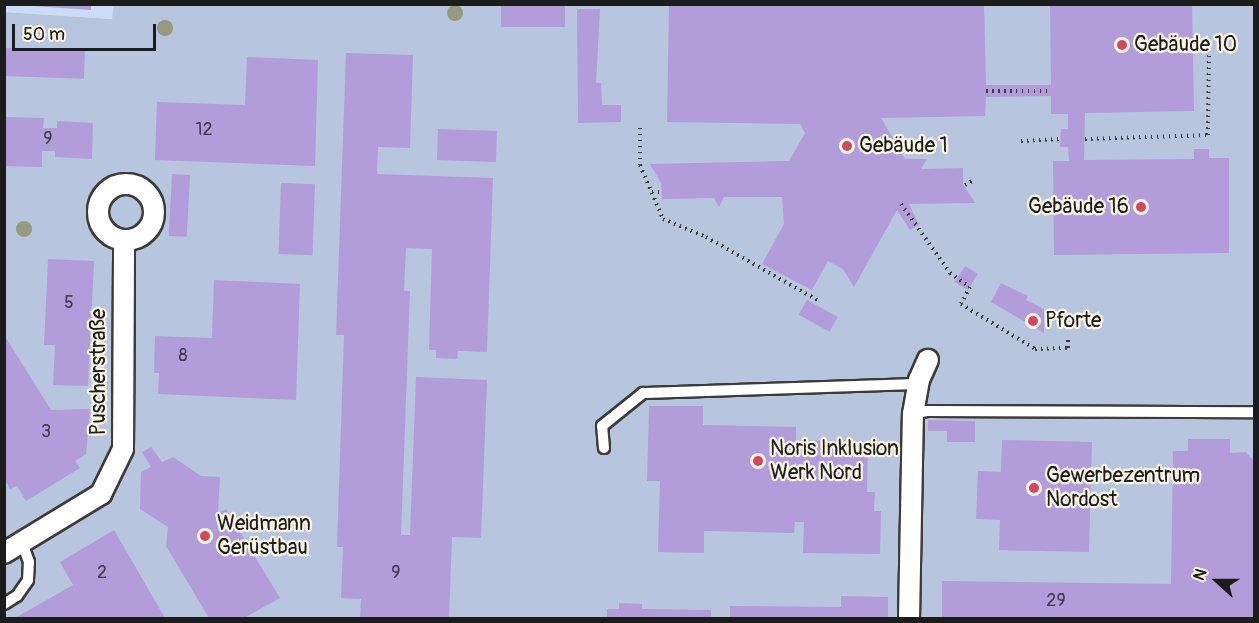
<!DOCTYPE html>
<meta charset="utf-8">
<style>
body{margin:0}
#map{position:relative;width:1259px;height:623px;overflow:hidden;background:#f5ead1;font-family:Pangolin,sans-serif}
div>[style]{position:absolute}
.built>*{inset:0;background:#cadcf9}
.industrial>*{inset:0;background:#b7c5de}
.building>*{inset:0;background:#b29dda;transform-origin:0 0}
.path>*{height:4px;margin-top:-2px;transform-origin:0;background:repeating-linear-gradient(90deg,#3d3b37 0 1.5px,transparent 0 6px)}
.roads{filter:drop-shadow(2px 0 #3d3b37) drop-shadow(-2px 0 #3d3b37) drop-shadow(0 2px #3d3b37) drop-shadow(0 -2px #3d3b37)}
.service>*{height:10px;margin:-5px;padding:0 5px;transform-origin:5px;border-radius:5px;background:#fff}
.minor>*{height:20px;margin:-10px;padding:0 10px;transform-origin:10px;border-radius:10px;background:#fff}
.minor>.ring{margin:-10px;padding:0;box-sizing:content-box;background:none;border:20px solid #fff;border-radius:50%}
.trees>*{width:16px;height:16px;margin:-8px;border-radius:50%;background:#959a80}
.dots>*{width:16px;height:16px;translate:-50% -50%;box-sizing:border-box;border:3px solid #fcf5e5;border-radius:50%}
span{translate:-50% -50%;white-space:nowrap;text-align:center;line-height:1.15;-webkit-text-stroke:4.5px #fcf5e5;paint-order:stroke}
.number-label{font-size:18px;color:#423c4c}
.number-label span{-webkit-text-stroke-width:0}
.poi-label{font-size:21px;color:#1c1c1c}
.left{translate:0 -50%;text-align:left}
.right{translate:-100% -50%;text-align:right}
.street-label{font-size:21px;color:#1c1c1c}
.frame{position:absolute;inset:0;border:6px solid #1c1c1c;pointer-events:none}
.north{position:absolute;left:1187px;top:551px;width:60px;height:60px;-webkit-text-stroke:4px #fcf5e5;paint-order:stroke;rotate:291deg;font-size:16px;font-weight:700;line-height:24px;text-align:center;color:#1c1c1c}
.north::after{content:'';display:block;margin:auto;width:21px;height:27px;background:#1c1c1c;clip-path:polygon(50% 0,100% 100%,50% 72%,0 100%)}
.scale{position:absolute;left:12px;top:24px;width:144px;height:27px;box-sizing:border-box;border:3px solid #1c1c1c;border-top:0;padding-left:8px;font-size:18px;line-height:21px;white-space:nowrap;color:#1c1c1c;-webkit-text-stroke:4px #fcf5e5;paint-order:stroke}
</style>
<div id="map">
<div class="built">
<div style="clip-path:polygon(4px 5px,114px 5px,113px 19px,5px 12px)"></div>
</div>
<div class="industrial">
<div style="clip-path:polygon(114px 4px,1254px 5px,1254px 618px,5px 618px,4px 12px,112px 19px)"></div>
</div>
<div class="building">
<div style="clip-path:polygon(4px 4px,91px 4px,91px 10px)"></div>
<div style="left:501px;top:4px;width:64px;height:23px"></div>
<div style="clip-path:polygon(669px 4px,984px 4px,986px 85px,1051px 85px,1050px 4px,1192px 4px,1194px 111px,1085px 113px,1084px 160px,1194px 159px,1194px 149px,1209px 149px,1209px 158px,1229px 158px,1229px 253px,1054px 255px,1053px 161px,1069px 161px,1068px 147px,1060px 147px,1061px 129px,1068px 129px,1068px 114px,1051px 114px,1051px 96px,986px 97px,985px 116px,881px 118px,905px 159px,927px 159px,921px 169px,963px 168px,963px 184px,975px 203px,909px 204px,919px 225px,910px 230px,897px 210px,854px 287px,843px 269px,828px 261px,812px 290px,762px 264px,784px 224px,782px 197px,724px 197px,719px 207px,714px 198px,662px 199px,661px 183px,650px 164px,789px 161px,805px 133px,800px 124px,667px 122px)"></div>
<div style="clip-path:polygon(577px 9px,600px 9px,596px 83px,601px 83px,602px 105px,621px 105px,621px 122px,578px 123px)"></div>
<div style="left:4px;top:48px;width:81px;height:28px;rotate:2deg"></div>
<div style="clip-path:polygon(346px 53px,413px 55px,410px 148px,378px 147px,377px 174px,493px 178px,487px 352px,458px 351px,457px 359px,436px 358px,436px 350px,429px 350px,432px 249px,406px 248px,404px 291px,410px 291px,401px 535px,410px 535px,416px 377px,487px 380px,481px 538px,452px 537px,449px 618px,360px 618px,361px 599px,341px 598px,343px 547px,337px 547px,344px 335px,336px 335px)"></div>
<div style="clip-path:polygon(247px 57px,318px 60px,315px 166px,155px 160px,157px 102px,245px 105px)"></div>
<div style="clip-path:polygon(4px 117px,44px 118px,43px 128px,57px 128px,57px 121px,93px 123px,92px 159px,55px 157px,55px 151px,42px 151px,42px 167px,4px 166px)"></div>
<div style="left:438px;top:129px;width:59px;height:31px;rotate:2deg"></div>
<div style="left:172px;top:174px;width:18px;height:62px;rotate:3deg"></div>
<div style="left:281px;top:183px;width:34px;height:71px;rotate:2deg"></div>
<div style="clip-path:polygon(48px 259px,94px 261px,88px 386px,53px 385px,55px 345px,44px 345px)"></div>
<div style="left:965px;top:266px;width:15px;height:19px;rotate:32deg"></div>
<div style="clip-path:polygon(214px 280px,300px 284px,296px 400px,158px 394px,159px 373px,154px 373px,155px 336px,212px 338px)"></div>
<div style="clip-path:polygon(1001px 283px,1028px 296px,1026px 300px,1044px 309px,1044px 333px,991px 302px)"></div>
<div style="left:807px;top:300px;width:35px;height:17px;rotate:29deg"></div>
<div style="clip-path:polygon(6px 338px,51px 410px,90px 409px,86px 454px,75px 461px,80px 468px,26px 501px,17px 486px,10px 489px,4px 478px)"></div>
<div style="clip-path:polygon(649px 406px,703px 406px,703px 425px,796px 427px,796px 440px,868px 441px,867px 492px,875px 492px,874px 511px,881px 511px,880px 554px,803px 553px,804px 522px,795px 522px,794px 533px,704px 531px,704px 553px,658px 552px,660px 481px,647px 481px)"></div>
<div style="clip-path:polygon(928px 420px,975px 421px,975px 442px,947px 442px,947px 431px,928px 431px)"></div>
<div style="clip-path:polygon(1188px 439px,1230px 439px,1230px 453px,1246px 452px,1254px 461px,1254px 618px,942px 618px,942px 581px,1171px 584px,1173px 451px,1188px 451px)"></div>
<div style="clip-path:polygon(1002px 440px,1092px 442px,1089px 552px,999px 550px,1000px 520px,976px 519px,978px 471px,1001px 472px)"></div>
<div style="clip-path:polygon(151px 447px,162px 462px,173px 457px,201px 476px,220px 477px,218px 513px,226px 509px,280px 598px,244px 618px,209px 618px,166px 546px,168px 527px,140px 509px,141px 472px,151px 467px,142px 452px)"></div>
<div style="clip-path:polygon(114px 530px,165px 618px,15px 618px,73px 585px,60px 562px)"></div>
<div style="clip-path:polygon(841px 596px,888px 597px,888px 618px,730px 618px,730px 606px,841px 607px)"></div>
<div style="clip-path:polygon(619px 603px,642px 604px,642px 609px,711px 610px,711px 618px,607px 618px,607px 609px,619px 609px)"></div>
</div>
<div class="path">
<div style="left:986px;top:91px;width:65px"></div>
<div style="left:640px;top:128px;width:37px;rotate:90deg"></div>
<div style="left:640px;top:165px;width:59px;rotate:66.9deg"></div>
<div style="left:663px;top:219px;width:47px;rotate:22.7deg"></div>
<div style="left:706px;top:237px;width:130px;rotate:29.5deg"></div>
<div style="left:1085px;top:139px;width:123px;rotate:-1.9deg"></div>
<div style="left:1208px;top:135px;width:82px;rotate:-89.3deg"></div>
<div style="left:1021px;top:141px;width:39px;rotate:-3deg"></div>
<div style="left:965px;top:185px;width:10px;rotate:-29deg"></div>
<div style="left:652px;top:192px;width:10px"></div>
<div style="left:901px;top:204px;width:85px;rotate:54.6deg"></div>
<div style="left:950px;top:273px;width:24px;rotate:35deg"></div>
<div style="left:970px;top:287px;width:19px;rotate:118deg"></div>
<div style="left:961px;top:304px;width:87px;rotate:31.3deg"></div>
<div style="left:1035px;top:349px;width:33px;rotate:-2deg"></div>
<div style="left:1068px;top:348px;width:12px;rotate:-90deg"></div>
</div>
<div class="roads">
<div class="service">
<div style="left:913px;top:414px;width:14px;rotate:-12deg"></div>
<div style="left:927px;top:411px;width:327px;rotate:0.2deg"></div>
<div style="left:604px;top:448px;width:22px;rotate:-95deg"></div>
<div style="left:602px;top:426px;width:53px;rotate:-38.8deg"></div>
<div style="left:643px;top:393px;width:275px;rotate:-1.9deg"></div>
<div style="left:4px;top:604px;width:15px;rotate:-32deg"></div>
<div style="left:17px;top:596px;width:19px;rotate:-55deg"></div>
<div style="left:28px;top:580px;width:18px;rotate:-87deg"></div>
<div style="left:29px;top:562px;width:20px;rotate:-110deg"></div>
</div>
<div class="minor">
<div class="ring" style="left:98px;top:184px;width:36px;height:36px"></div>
<div style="left:4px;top:553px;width:114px;rotate:-31.3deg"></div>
<div style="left:101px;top:494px;width:50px;rotate:-63.9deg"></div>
<div style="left:123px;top:449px;width:209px;rotate:-89.7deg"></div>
<div style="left:909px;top:618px;width:204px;rotate:-88.9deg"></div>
<div style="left:913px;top:414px;width:35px;rotate:-80deg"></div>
<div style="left:919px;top:380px;width:22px;rotate:-66deg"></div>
</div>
</div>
<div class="trees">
<div style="left:455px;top:13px"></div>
<div style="left:165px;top:28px"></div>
<div style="left:24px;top:229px"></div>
</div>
<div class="dots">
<div style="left:1122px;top:45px;background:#d1495b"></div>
<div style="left:847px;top:146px;background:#d1495b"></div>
<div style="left:1141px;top:207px;background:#d1495b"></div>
<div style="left:1033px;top:321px;background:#d1495b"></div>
<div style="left:758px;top:461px;background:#d1495b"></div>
<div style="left:1034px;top:488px;background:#d1495b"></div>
<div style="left:205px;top:536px;background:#d1495b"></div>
</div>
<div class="number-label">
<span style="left:204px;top:130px">12</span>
<span style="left:48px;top:139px">9</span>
<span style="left:69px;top:303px">5</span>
<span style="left:183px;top:356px">8</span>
<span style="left:46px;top:432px">3</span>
<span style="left:102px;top:573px">2</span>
<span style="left:396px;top:573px">9</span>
<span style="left:1056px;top:601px">29</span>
</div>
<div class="poi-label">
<span class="left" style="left:1134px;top:45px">Gebäude 10</span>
<span class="left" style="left:859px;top:146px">Gebäude 1</span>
<span class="right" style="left:1129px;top:207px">Gebäude 16</span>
<span class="left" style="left:1045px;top:321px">Pforte</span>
<span class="left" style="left:770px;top:461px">Noris Inklusion<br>Werk Nord</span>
<span class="left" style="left:1046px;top:488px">Gewerbezentrum<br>Nordost</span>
<span class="left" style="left:217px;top:536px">Weidmann<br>Gerüstbau</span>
</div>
<div class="street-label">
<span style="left:99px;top:372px;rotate:-90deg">Puscherstraße</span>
</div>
<div class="frame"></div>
<div class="north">N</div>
<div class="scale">50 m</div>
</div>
